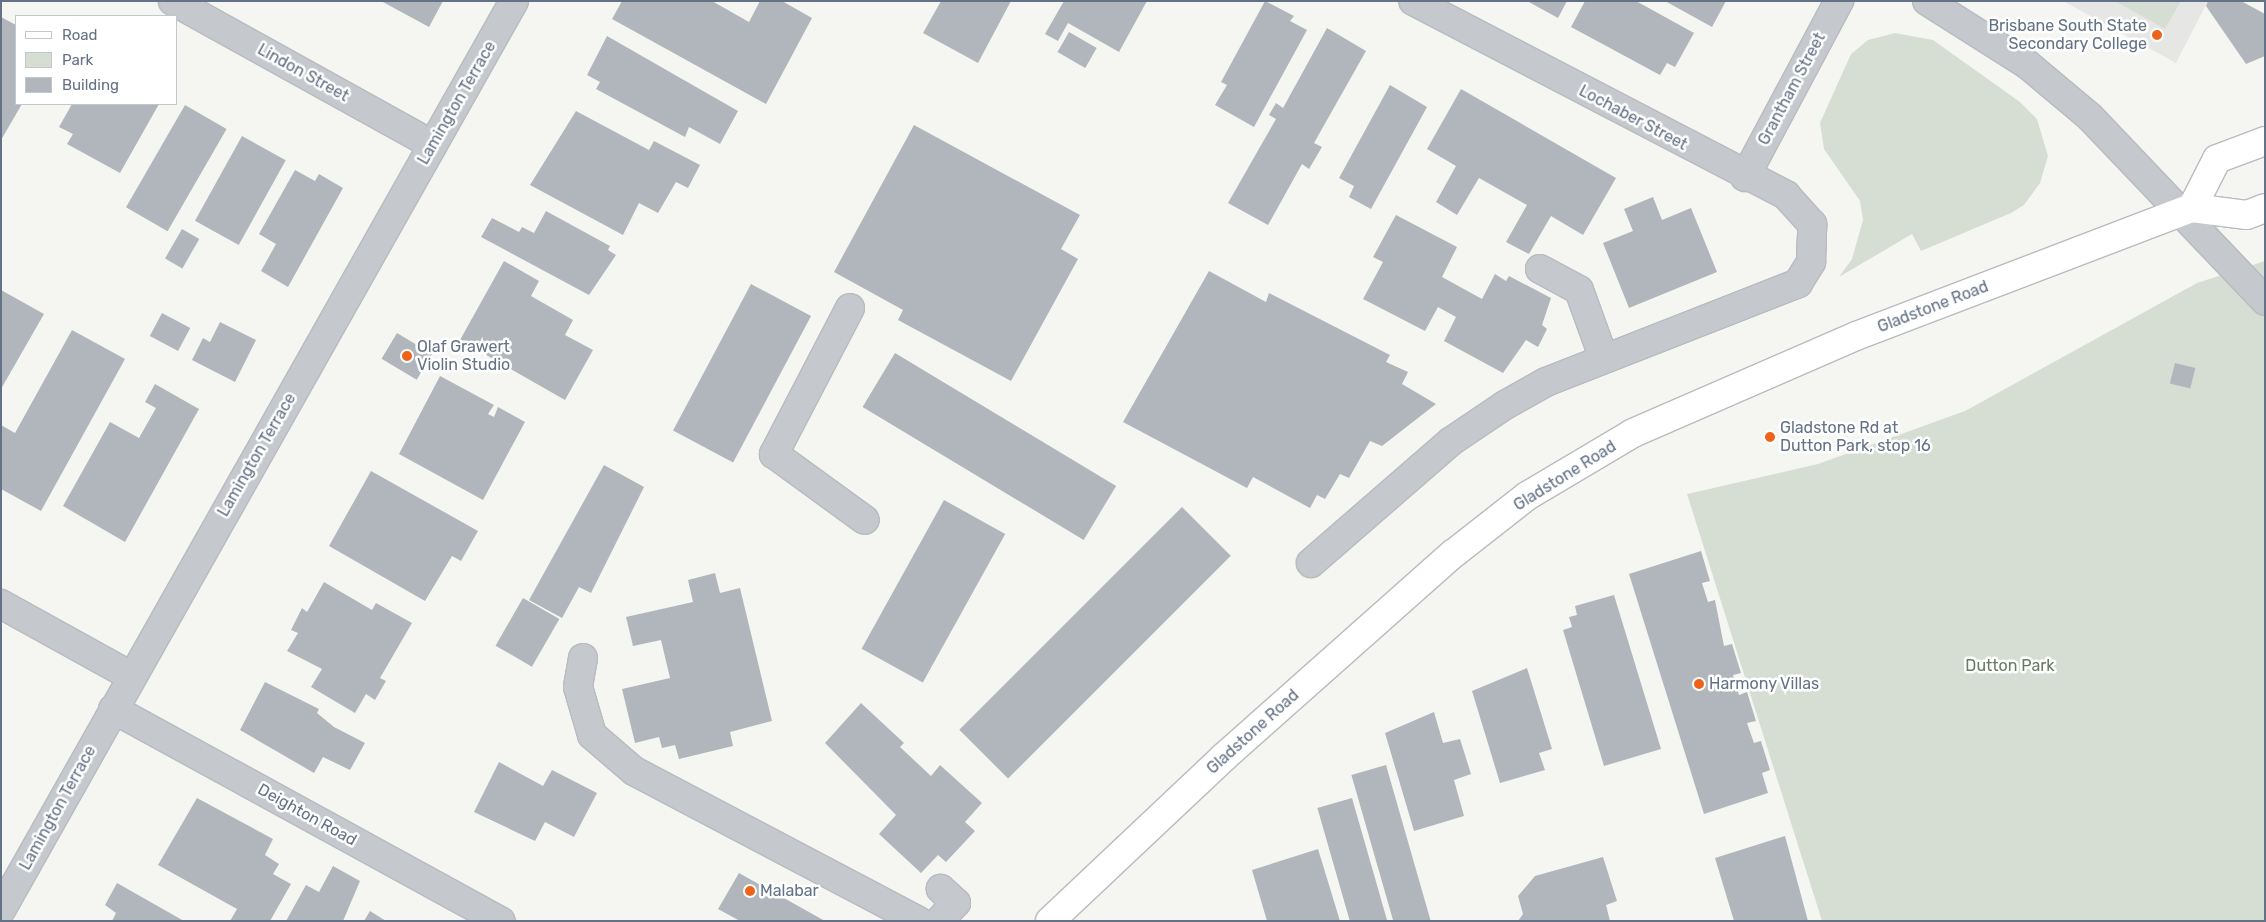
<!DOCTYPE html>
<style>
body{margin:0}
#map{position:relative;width:2266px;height:922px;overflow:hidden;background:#f5f6f2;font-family:Rubik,sans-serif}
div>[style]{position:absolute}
.built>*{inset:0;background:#e6e7e5}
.green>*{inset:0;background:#d6ded3}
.building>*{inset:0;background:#b0b6bc;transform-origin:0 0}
.roads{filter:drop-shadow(1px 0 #b8bbc0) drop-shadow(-1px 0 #b8bbc0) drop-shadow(0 1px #b8bbc0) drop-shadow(0 -1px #b8bbc0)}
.minor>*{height:28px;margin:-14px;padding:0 14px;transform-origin:14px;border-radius:14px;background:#c5c8cc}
.major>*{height:28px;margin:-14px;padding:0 14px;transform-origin:14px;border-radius:14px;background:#fff}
.dots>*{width:14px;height:14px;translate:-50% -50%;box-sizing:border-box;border:2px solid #fff;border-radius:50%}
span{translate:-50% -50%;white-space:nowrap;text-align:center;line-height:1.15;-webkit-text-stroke:5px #fff;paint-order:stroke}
.poi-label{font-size:16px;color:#637285}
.right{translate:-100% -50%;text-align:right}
.left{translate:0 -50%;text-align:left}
.street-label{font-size:16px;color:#637285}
.park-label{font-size:16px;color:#647c62}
.frame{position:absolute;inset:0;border:2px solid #637285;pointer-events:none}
.legend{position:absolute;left:15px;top:15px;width:162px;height:90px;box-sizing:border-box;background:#fff;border:1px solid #c1c7ce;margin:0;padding:6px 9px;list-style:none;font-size:15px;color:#637285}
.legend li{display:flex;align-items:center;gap:10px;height:25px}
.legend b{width:25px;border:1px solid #c1c7ce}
</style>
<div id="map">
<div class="built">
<div style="clip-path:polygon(2063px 1px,2208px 1px,2176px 63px)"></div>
</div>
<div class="green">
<div style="clip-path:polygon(2115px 1px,2181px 1px,2165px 29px)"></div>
<div style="clip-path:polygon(1895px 33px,1933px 40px,2020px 102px,2037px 119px,2048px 156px,2040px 183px,2024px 205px,2011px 213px,1921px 251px,1912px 234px,1839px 277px,1852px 259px,1863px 220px,1860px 201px,1824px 149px,1820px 123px,1851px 54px,1868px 40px)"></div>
<div style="clip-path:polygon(2265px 261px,2265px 921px,1822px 921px,1687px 494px,1818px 464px,1965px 411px,2197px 283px)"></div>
</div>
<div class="building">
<div style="clip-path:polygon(381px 1px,443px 1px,429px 27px)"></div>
<div style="clip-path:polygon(622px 1px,712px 1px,749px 22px,760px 1px,782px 1px,812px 18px,766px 104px,612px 19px)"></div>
<div style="clip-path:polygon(941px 1px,1011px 1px,978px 63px,923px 33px)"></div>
<div style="clip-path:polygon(1064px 1px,1147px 1px,1119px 52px,1068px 23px,1058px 41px,1045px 34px)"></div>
<div style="clip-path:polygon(1265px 1px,1294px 16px,1290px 21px,1307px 30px,1254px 127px,1215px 105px,1227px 85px,1221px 82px)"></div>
<div style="clip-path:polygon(1527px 1px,1567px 1px,1558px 18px)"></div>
<div style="clip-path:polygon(1585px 1px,1636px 1px,1694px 33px,1675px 67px,1667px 63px,1660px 75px,1571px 27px)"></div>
<div style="clip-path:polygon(1665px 1px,1726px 1px,1712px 27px)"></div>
<div style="clip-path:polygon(2208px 1px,2241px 1px,2265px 14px,2265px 56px,2246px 64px,2206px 6px)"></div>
<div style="clip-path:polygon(1px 17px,16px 25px,16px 104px,22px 104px,1px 140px)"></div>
<div style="clip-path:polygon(1327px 28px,1366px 51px,1314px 143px,1322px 147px,1309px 169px,1302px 164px,1268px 225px,1228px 203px,1276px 119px,1269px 115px,1276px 103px,1283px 108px)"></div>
<div style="left:1069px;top:32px;width:32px;height:23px;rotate:30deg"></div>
<div style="clip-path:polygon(607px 36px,738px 111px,720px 144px,689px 127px,685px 137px,596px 89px,600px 82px,587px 75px)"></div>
<div style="clip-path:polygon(1390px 85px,1427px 107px,1371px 209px,1349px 197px,1354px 186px,1339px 178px)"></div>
<div style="clip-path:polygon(1461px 89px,1616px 178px,1583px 235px,1551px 216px,1529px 254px,1506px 242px,1527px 205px,1479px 178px,1457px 215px,1436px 202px,1456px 166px,1427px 149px)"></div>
<div style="clip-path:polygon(72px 104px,159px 104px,120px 173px,67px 144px,73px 134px,59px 127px)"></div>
<div style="left:185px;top:105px;width:48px;height:118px;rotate:30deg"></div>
<div style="clip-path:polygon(576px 111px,649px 150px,654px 141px,700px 165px,688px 188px,676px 182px,658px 213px,639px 203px,623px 235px,530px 185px)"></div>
<div style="clip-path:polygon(914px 125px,1080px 215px,1061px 249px,1078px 259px,1011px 381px,898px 320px,903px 310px,834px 272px)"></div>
<div style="left:242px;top:136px;width:50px;height:97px;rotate:29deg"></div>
<div style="clip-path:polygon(295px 170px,315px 181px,319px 174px,343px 188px,288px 287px,261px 271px,276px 244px,259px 234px)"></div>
<div style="clip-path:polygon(1653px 197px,1662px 220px,1691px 208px,1717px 272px,1629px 308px,1603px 243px,1633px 231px,1624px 209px)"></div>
<div style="clip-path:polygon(546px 211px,610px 246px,608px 250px,616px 255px,589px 295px,481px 237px,492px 218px,519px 232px,522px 227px,534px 233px)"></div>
<div style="clip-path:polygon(1396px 215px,1457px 247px,1442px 277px,1482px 299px,1495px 274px,1506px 281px,1509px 276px,1551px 298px,1542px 325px,1547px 329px,1538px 347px,1526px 340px,1503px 373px,1444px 341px,1456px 317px,1438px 307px,1425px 331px,1363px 299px,1383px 262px,1373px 257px)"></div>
<div style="left:182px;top:229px;width:20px;height:34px;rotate:30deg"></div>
<div style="clip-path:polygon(504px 261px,539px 281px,531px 296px,573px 320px,565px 335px,593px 350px,565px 400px,460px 340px)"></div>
<div style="clip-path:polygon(1209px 271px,1266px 302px,1269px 293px,1390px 355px,1386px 362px,1408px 372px,1402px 384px,1436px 404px,1382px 446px,1370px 441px,1349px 478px,1340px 474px,1325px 499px,1317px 495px,1310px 508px,1253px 477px,1247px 488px,1123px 422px)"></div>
<div style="left:751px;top:284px;width:68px;height:166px;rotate:28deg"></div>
<div style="clip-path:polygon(1px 290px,44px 314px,1px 389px)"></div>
<div style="left:162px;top:313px;width:32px;height:26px;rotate:28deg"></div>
<div style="clip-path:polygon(220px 322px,256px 340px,235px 382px,192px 360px,203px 338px,210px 342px)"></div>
<div style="clip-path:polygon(72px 330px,125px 359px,41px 511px,1px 489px,1px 425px,15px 433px)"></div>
<div style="left:397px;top:333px;width:41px;height:30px;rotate:31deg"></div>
<div style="left:895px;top:353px;width:258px;height:63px;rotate:31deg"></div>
<div style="left:2175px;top:363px;width:21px;height:21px;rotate:14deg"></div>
<div style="clip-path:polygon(440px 376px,494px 405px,488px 414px,494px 417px,498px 407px,525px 422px,483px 500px,399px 454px)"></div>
<div style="clip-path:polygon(155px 384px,199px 409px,125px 542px,63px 506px,110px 422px,139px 438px,156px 408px,145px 402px)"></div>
<div style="clip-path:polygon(604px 465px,644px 487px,591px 593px,579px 587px,562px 618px,529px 600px)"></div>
<div style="clip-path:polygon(371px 471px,478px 531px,461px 561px,452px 556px,425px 601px,329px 546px)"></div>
<div style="left:944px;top:500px;width:70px;height:170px;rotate:29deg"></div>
<div style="left:1182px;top:507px;width:69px;height:315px;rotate:45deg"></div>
<div style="clip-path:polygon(1701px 551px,1710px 581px,1702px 583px,1708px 602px,1715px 600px,1724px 646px,1732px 644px,1741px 673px,1733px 675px,1739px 695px,1747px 692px,1756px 721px,1747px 723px,1754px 743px,1761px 741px,1770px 770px,1762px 773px,1768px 793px,1704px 814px,1629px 574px)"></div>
<div style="clip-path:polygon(715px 573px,720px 593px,740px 588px,772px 721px,730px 732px,733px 746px,679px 759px,675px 745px,662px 748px,659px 737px,635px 743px,622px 689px,670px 678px,661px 640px,633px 646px,626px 617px,693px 602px,688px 580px)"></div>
<div style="clip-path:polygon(324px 582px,372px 610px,376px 603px,412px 623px,380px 678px,386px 681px,375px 700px,366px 694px,355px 713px,311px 687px,322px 669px,287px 651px,298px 633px,291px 630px,302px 608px,307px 612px)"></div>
<div style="clip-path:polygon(1614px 595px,1661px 749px,1604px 766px,1563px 630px,1572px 627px,1569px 617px,1577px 615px,1575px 606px)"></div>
<div style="left:523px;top:598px;width:42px;height:55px;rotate:30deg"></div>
<div style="clip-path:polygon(1527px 668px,1552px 749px,1539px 753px,1545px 770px,1500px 783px,1472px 691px)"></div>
<div style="clip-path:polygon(265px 682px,319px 709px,317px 713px,334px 727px,365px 743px,350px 770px,323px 757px,314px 773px,240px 730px)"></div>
<div style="clip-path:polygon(861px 703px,904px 743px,900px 747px,931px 776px,940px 765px,982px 803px,965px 822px,975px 831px,946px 862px,938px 855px,921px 873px,879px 834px,896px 815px,825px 743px)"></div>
<div style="clip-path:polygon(1434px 712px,1443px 743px,1460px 739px,1471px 774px,1454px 780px,1464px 816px,1414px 831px,1385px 733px)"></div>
<div style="clip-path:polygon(499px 762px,543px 786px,552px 770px,597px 793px,574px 837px,545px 822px,535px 841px,474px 812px)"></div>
<div style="left:1386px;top:765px;width:162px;height:36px;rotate:74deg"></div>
<div style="clip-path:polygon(197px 798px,273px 839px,265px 855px,279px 864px,273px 874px,291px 884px,270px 921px,230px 921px,237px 909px,158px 865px)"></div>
<div style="left:1352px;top:798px;width:128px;height:36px;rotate:74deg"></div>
<div style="clip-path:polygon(1785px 836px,1808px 921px,1734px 921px,1715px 858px)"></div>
<div style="clip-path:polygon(1318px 849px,1340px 921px,1267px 921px,1252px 870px)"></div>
<div style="clip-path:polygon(1603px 857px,1617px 901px,1606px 905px,1610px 921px,1518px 921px,1523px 914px,1518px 896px,1535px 876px)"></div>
<div style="clip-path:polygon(333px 866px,360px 881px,343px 921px,286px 921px,306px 885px,319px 892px)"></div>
<div style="clip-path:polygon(739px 873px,825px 921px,740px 921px,718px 909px)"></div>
<div style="clip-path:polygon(117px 883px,184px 921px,112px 921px,116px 913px,105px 905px)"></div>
<div style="clip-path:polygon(370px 911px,386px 921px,364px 921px)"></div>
</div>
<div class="roads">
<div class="minor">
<div style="left:173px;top:1px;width:297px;rotate:29deg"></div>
<div style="left:1927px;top:1px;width:120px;rotate:32.4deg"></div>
<div style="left:2028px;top:65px;width:81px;rotate:40deg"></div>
<div style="left:2090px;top:117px;width:254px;rotate:46.4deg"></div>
<div style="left:1745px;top:177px;width:200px;rotate:-61.9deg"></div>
<div style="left:1540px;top:269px;width:44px;rotate:28.3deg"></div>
<div style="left:1579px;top:290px;width:73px;rotate:70.1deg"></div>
<div style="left:850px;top:308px;width:165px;rotate:117.5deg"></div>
<div style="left:774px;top:454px;width:112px;rotate:36deg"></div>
<div style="left:1311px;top:563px;width:184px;rotate:-41deg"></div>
<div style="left:1450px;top:442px;width:66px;rotate:-33.9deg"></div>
<div style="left:1505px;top:405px;width:47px;rotate:-29.3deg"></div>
<div style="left:1546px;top:382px;width:271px;rotate:-21.4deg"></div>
<div style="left:1798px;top:283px;width:25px;rotate:-58deg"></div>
<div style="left:1811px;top:262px;width:38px;rotate:-88deg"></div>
<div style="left:1812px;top:224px;width:39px;rotate:-132deg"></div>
<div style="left:1786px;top:195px;width:420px;rotate:-152.5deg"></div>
<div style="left:1px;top:604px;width:149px;rotate:29deg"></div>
<div style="left:583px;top:658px;width:29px;rotate:100deg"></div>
<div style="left:578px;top:687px;width:50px;rotate:73.7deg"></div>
<div style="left:592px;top:735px;width:55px;rotate:40.6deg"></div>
<div style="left:634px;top:771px;width:321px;rotate:27.8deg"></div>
<div style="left:113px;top:709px;width:442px;rotate:28.7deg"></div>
<div style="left:1px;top:910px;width:1044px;rotate:-60.56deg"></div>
<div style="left:939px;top:921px;width:25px;rotate:-47deg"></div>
<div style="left:956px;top:903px;width:21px;rotate:-137deg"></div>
</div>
<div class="major">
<div style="left:2192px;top:208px;width:55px;rotate:-63deg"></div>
<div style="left:2217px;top:159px;width:51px;rotate:-20.6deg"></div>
<div style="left:1050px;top:921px;width:239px;rotate:-43.3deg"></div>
<div style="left:1224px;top:757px;width:306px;rotate:-41.6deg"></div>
<div style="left:1453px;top:554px;width:94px;rotate:-38.1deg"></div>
<div style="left:1527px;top:496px;width:123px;rotate:-30.7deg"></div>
<div style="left:1633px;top:433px;width:243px;rotate:-23.5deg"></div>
<div style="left:1856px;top:336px;width:360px;rotate:-20.9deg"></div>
<div style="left:2192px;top:208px;width:55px;rotate:7.3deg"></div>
<div style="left:2247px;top:215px;width:19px;rotate:-21deg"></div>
</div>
</div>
<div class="dots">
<div style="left:2157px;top:35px;background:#ee6319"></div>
<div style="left:407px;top:356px;background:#ee6319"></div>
<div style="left:1770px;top:437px;background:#ee6319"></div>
<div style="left:1699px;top:684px;background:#ee6319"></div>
<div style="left:750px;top:891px;background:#ee6319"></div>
</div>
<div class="poi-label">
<span class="right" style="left:2147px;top:35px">Brisbane South State<br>Secondary College</span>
<span class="left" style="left:417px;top:356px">Olaf Grawert<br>Violin Studio</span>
<span class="left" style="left:1780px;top:437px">Gladstone Rd at<br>Dutton Park, stop 16</span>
<span class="left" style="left:1709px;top:684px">Harmony Villas</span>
<span class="left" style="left:760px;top:891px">Malabar</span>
</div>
<div class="street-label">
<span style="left:303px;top:73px;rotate:29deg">Lindon Street</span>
<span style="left:1792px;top:89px;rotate:-62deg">Grantham Street</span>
<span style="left:457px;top:103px;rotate:-60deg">Lamington Terrace</span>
<span style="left:1633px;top:118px;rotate:28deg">Lochaber Street</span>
<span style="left:1933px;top:307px;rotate:-21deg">Gladstone Road</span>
<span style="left:257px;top:455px;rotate:-60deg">Lamington Terrace</span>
<span style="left:1565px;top:476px;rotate:-32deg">Gladstone Road</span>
<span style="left:1253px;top:732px;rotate:-42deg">Gladstone Road</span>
<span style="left:58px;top:808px;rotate:-61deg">Lamington Terrace</span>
<span style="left:307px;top:815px;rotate:29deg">Deighton Road</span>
</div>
<div class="park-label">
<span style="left:2010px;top:666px">Dutton Park</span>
</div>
<div class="frame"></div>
<ul class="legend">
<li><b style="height:6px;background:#fff"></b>Road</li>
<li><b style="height:14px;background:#d6ded3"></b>Park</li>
<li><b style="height:14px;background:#b0b6bc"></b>Building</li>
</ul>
</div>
